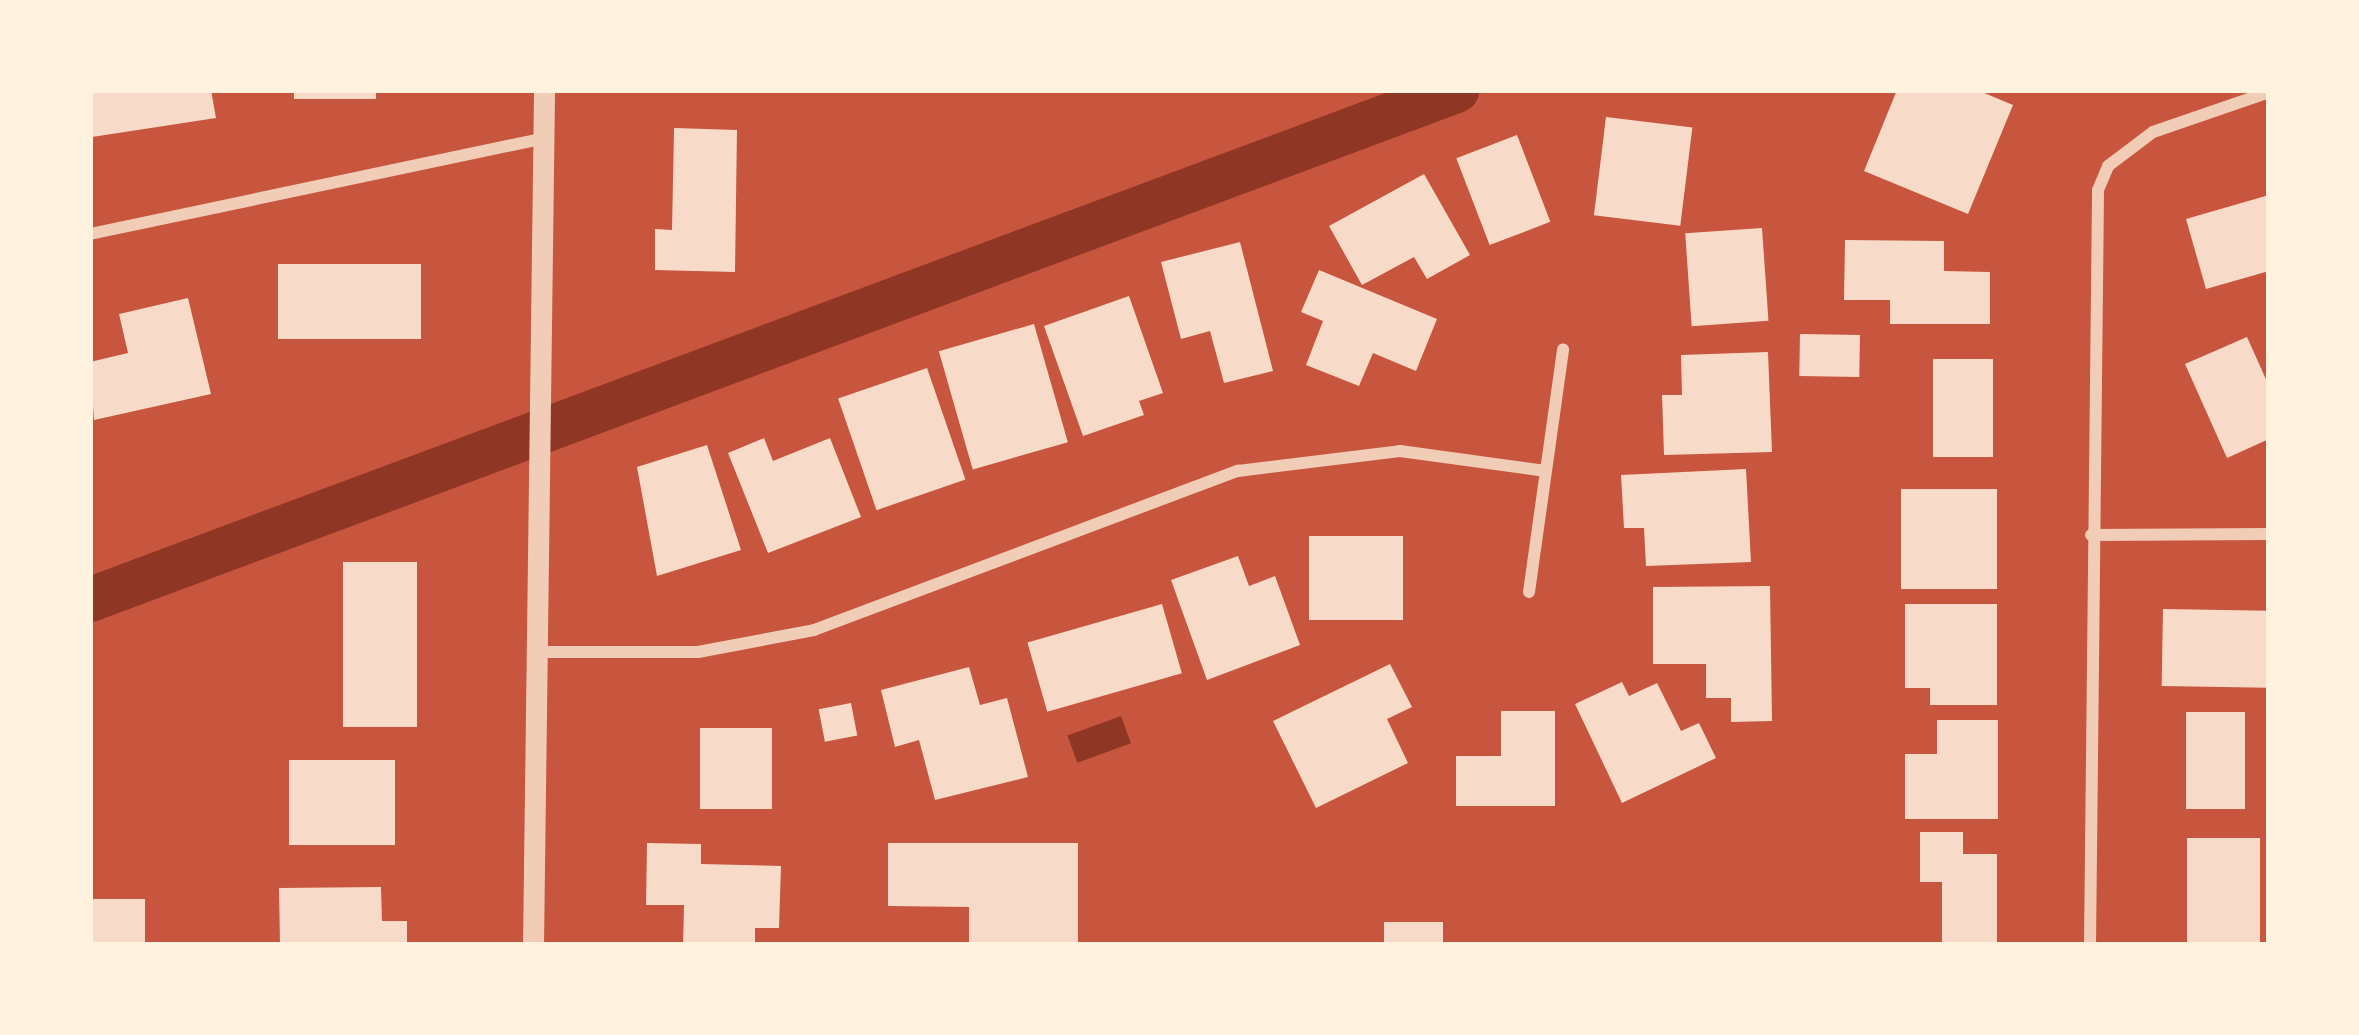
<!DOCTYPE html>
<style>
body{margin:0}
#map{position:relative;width:2359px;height:1035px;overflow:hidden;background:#c8553d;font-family:Mulish,sans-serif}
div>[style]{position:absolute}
.water>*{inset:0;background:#8f3625;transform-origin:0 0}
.canal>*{height:45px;margin:-22.5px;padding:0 22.5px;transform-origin:22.5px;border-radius:22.5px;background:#8f3625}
.building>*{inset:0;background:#f7dbc8;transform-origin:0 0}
.minor>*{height:12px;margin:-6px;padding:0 6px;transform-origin:6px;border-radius:6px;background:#f1ccb7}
.tertiary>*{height:21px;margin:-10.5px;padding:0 10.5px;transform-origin:10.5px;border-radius:10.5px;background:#f1ccb7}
span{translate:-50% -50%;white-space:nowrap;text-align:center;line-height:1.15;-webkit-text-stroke:10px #fff3e0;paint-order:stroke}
.frame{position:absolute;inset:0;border:93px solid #fff3e0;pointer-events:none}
</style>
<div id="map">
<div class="water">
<div style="left:1121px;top:716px;width:29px;height:57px;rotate:70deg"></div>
</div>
<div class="canal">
<div style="left:90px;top:599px;width:1458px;rotate:-20.44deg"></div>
</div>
<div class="building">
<div style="clip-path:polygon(90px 90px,211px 90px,216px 118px,92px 137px)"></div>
<div style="left:294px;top:90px;width:82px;height:9px"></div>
<div style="clip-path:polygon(1897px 90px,1977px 90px,2013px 105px,1968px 214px,1864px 171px)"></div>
<div style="left:1606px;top:117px;width:87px;height:99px;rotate:7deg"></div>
<div style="clip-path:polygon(674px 128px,737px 130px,735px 272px,655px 270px,655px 229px,672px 230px)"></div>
<div style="left:1517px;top:135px;width:93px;height:65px;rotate:69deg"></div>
<div style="clip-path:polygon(1424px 174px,1470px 255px,1427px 279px,1414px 257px,1362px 285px,1329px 226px)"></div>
<div style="clip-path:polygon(2269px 195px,2269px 271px,2206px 289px,2186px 219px)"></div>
<div style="left:1762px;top:228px;width:93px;height:77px;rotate:86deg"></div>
<div style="clip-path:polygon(1845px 240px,1944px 241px,1944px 271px,1990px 272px,1990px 324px,1890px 324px,1890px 300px,1844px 300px)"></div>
<div style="clip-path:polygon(1240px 242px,1273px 371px,1224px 383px,1210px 331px,1181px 339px,1161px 262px)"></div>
<div style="left:278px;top:264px;width:143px;height:75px"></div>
<div style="clip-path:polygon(1319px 270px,1437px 319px,1416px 371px,1373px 353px,1359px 386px,1306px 365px,1323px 321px,1301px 312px)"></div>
<div style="clip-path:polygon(1129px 296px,1163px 393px,1139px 401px,1144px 415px,1083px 436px,1044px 326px)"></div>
<div style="clip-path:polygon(188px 298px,211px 394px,94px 420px,90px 362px,128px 353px,119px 314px)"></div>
<div style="left:1034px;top:324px;width:123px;height:99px;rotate:74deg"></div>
<div style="left:1800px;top:334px;width:60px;height:42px;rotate:1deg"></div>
<div style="clip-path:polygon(2247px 337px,2269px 386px,2269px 439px,2227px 458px,2185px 364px)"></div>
<div style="clip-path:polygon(1768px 352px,1772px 452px,1664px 455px,1662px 395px,1682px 395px,1681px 355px)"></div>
<div style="left:1933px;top:359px;width:60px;height:98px"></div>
<div style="left:927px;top:368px;width:118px;height:94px;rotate:71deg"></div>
<div style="clip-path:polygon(764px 438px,773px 461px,830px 438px,861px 517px,768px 553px,728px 453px)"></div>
<div style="clip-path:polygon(707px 445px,741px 550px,657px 576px,637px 467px)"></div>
<div style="clip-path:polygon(1746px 469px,1751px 562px,1646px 566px,1644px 528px,1624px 528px,1621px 475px)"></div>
<div style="left:1901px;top:489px;width:96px;height:100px"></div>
<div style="left:1309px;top:536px;width:94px;height:84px"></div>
<div style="clip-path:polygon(1238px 556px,1249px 586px,1275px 576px,1300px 645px,1207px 680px,1171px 580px)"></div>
<div style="left:343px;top:562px;width:74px;height:165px"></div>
<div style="clip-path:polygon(1770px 586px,1772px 721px,1731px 722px,1731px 698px,1706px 698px,1706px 664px,1653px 664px,1653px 587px)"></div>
<div style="left:1162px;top:604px;width:72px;height:140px;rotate:74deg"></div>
<div style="clip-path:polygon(1905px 604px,1997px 604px,1997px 705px,1930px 705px,1930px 688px,1905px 688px)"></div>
<div style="left:2163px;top:609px;width:106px;height:77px;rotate:1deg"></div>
<div style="clip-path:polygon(1390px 664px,1412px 707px,1387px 719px,1408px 763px,1316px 808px,1273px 721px)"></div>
<div style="clip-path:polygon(969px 667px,980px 705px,1007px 698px,1028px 777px,935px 800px,919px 740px,895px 747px,881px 690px)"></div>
<div style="clip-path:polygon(1622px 682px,1629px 696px,1657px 683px,1681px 731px,1699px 723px,1716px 758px,1622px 803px,1575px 704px)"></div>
<div style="left:851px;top:703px;width:33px;height:33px;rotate:79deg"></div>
<div style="clip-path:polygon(1501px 711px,1555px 711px,1555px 806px,1456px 806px,1456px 756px,1501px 756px)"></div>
<div style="left:2186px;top:712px;width:59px;height:97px"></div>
<div style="clip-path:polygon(1937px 720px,1998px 720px,1998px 819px,1905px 819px,1905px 754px,1937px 754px)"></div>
<div style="left:700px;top:728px;width:72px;height:81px"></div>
<div style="left:289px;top:760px;width:106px;height:85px"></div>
<div style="clip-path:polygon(1920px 832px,1963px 832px,1963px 854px,1997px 854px,1997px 945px,1942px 945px,1942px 882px,1920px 882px)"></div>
<div style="left:2187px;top:838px;width:73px;height:107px"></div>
<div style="clip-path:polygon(647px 843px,701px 844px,701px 864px,781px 866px,779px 928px,755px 928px,755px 945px,683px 945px,684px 905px,646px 905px)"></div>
<div style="clip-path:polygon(888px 843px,1078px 843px,1078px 945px,969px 945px,969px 907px,888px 906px)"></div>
<div style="clip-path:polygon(381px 887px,382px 921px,407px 921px,407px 945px,280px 945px,279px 888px)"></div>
<div style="left:90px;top:899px;width:55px;height:46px"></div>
<div style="left:1384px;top:922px;width:59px;height:23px"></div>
</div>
<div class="minor">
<div style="left:90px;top:234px;width:464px;rotate:-11.9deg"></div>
<div style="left:2091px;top:535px;width:178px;rotate:-0.3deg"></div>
<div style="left:1529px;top:592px;width:245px;rotate:-82deg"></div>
<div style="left:534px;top:652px;width:164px"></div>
<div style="left:698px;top:652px;width:118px;rotate:-10.7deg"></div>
<div style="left:814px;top:630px;width:453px;rotate:-20.6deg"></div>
<div style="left:1238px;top:471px;width:163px;rotate:-7deg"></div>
<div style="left:1400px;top:451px;width:147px;rotate:7.8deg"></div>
<div style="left:2090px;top:945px;width:755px;rotate:-89.39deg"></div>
<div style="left:2098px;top:190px;width:26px;rotate:-67deg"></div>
<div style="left:2108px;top:166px;width:56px;rotate:-37.1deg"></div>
<div style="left:2153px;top:132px;width:123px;rotate:-19deg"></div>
</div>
<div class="tertiary">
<div style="left:533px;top:945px;width:855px;rotate:-89.26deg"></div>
</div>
<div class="frame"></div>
</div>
